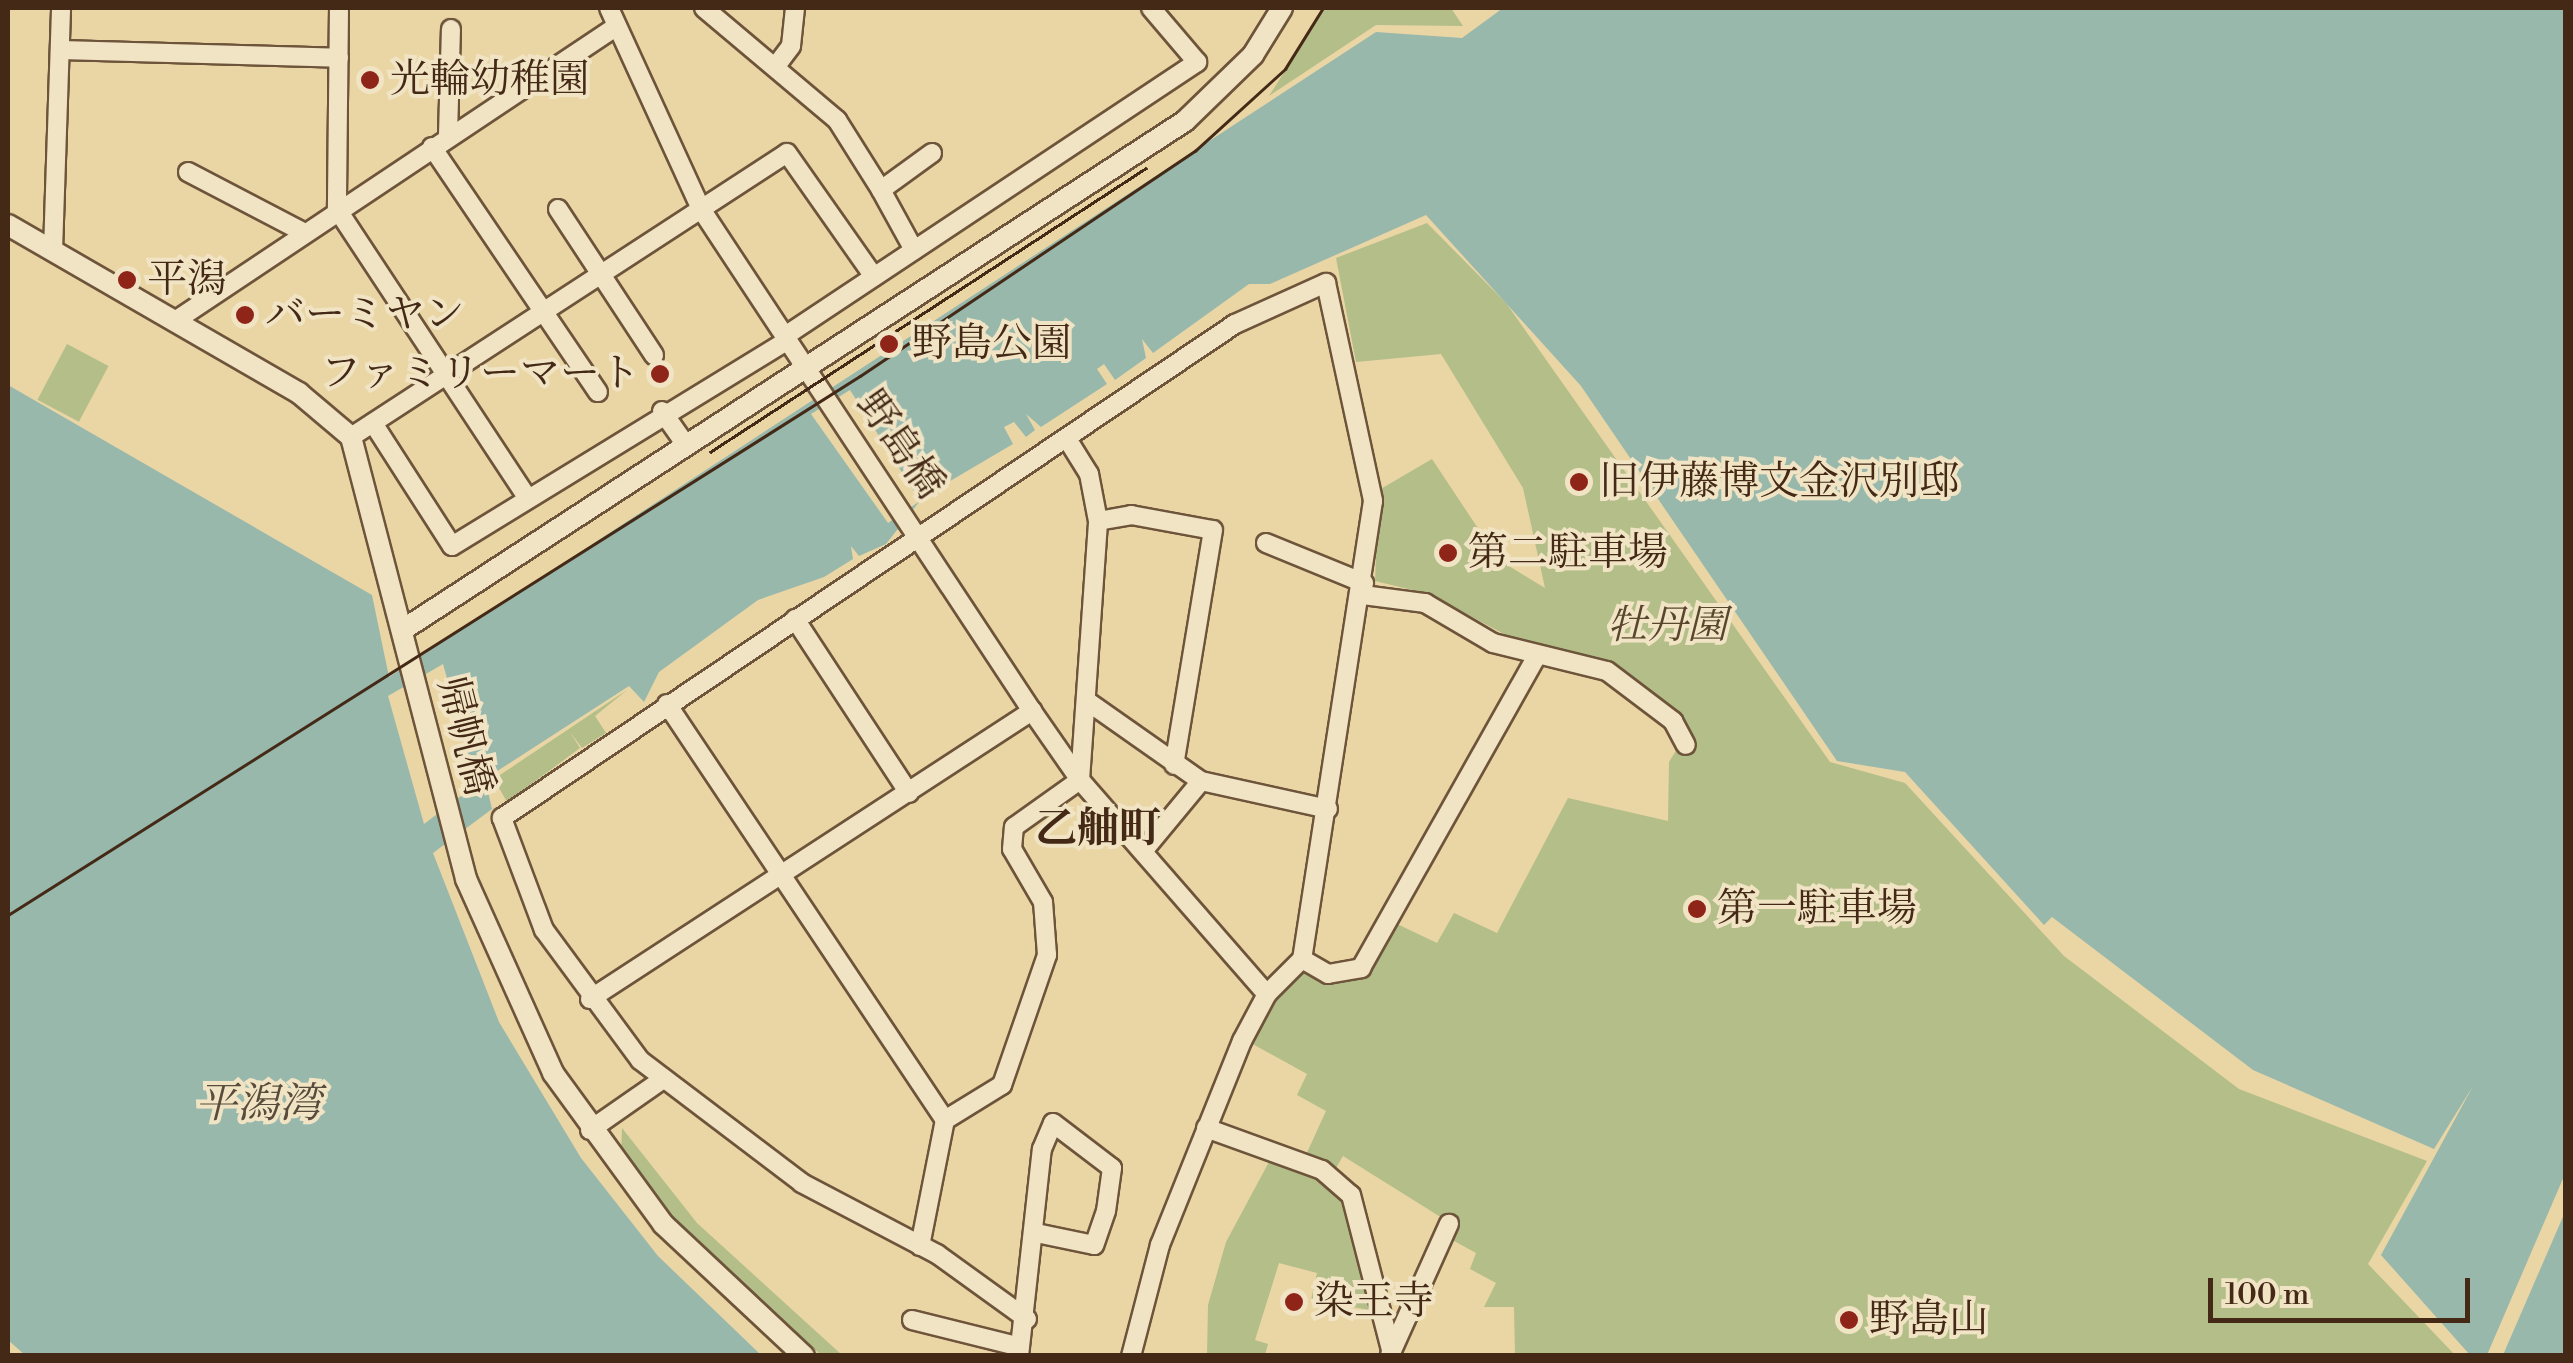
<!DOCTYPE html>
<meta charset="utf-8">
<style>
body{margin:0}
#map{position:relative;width:2573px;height:1363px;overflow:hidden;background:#ead5a5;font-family:"Libre Bodoni","Noto Serif JP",serif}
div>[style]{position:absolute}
.green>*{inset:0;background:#b3be89;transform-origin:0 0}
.water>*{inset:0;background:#98b8ac}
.pier>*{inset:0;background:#ead5a5}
.roads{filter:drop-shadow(2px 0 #6d543a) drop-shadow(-2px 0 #6d543a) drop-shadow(0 2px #6d543a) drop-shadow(0 -2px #6d543a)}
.minor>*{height:18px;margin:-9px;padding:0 9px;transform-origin:9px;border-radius:9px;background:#f1e4c4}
.tertiary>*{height:20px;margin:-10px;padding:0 10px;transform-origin:10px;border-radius:10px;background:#f1e4c4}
.tram>*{height:2.5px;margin:-1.25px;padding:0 1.25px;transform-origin:1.25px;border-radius:1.25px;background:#432916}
.dots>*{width:28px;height:28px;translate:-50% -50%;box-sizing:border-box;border:5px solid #f1e4c4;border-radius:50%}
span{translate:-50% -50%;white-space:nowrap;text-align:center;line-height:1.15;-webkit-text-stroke:8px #f1e4c4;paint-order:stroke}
.poi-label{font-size:40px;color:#432916}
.left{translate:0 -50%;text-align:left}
.right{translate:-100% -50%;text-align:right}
.street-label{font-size:40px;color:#432916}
.park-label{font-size:40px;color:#59472d;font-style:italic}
.neighbourhood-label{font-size:42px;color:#432916;font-weight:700}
.water-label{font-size:42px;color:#584d3c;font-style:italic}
.frame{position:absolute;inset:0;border:10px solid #432916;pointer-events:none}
.scale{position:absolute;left:2208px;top:1278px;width:262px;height:45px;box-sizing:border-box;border:5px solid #432916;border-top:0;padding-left:12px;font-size:30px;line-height:35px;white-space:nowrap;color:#432916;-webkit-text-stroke:8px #f1e4c4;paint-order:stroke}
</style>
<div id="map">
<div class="green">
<div style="clip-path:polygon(1325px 8px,1451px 8px,1463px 26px,1376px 25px,1269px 96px)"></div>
<div style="clip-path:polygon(1427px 223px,1506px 303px,1830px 762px,1905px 783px,2064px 956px,2239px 1089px,2427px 1161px,2368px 1264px,2455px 1355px,1515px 1355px,1514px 1307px,1484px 1307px,1496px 1283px,1470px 1269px,1476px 1253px,1445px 1236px,1447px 1221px,1343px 1156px,1336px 1168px,1305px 1157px,1326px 1111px,1297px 1095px,1307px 1074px,1249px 1042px,1273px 999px,1305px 969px,1367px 971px,1395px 923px,1437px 943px,1454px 913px,1497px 933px,1568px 798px,1668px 821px,1669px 762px,1689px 729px,1617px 664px,1517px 641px,1429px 594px,1375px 581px,1379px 490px,1432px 459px,1499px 560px,1545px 588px,1523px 488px,1441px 354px,1356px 362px,1336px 258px)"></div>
<div style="left:67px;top:344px;width:47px;height:63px;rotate:28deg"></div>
<div style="clip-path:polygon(627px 690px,595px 716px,606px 733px,582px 748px,570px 732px,580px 748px,507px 802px,494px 779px)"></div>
<div style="clip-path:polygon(622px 1128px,697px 1223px,842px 1355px,821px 1355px,690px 1239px,621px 1155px)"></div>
<div style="clip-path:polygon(1270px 1160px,1327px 1178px,1353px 1207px,1370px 1310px,1311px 1300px,1317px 1273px,1279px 1263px,1255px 1340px,1268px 1344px,1265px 1355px,1207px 1356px,1208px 1305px,1226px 1242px)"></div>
</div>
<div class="water">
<div style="clip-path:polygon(1503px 8px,2565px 8px,2565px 1174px,2487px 1355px,2470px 1355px,2381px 1255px,2473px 1086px,2434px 1149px,2253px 1070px,2052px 917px,2044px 925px,1905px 772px,1837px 761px,1581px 386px,1426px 215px,1270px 284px,1249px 284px,1153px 353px,1142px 339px,1146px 358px,1115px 380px,1104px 364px,1097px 369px,1107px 384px,1041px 427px,1026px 414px,1035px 430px,1026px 437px,1014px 422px,1004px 427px,1013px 444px,923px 497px,886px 544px,859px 556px,851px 546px,853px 559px,824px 577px,758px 600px,659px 672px,644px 702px,629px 686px,485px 779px,492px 809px,433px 853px,499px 1022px,581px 1158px,658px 1256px,761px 1355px,26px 1356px,8px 1340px,8px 385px,372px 595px,389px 677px,1376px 32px,1462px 38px)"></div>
<div style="clip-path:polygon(2565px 1212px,2565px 1355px,2503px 1355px)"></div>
</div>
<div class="pier">
<div style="clip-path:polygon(850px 390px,920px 501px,888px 523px,811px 414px)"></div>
<div style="clip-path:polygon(443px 664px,477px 784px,424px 824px,388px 696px)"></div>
</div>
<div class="roads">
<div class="minor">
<div style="left:339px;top:8px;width:201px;rotate:90.6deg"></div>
<div style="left:337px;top:209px;width:347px;rotate:56.6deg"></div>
<div style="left:609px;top:8px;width:221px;rotate:65.4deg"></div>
<div style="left:701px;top:209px;width:601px;rotate:56.6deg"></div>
<div style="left:1032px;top:711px;width:84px;rotate:55.2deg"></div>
<div style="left:1080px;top:780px;width:284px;rotate:48.9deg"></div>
<div style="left:704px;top:8px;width:174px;rotate:40.1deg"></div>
<div style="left:837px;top:120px;width:83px;rotate:57.8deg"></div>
<div style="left:61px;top:50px;width:278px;rotate:1.6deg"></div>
<div style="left:776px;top:66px;width:25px;rotate:-53deg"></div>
<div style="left:791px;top:46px;width:38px;rotate:-84deg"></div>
<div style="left:448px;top:135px;width:106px;rotate:-88.4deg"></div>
<div style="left:432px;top:147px;width:296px;rotate:55.9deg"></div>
<div style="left:188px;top:172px;width:127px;rotate:27.6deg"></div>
<div style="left:558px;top:209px;width:175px;rotate:56.7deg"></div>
<div style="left:914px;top:250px;width:68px;rotate:-118.8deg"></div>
<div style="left:881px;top:190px;width:63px;rotate:-36deg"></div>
<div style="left:53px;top:251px;width:243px;rotate:-88.1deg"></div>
<div style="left:175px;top:321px;width:531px;rotate:-33.72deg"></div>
<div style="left:785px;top:336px;width:495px;rotate:-33.6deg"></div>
<div style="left:1197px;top:62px;width:71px;rotate:-130.4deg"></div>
<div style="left:662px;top:411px;width:42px;rotate:54.8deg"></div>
<div style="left:373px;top:423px;width:146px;rotate:57.3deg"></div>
<div style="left:452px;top:546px;width:394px;rotate:-31.5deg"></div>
<div style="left:351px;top:437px;width:520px;rotate:-33.08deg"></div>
<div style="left:787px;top:153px;width:151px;rotate:54.9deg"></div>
<div style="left:1098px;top:521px;width:34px;rotate:-10deg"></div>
<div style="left:1131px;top:515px;width:83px;rotate:10.4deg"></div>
<div style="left:1213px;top:530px;width:238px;rotate:99.4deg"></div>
<div style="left:1266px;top:543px;width:106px;rotate:22.2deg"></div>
<div style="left:1363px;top:595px;width:63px;rotate:7.4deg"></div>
<div style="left:1425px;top:603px;width:79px;rotate:30.5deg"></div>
<div style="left:1493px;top:643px;width:117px;rotate:13.8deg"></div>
<div style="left:1607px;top:671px;width:83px;rotate:37.1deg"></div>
<div style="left:1673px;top:721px;width:27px;rotate:62deg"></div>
<div style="left:795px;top:619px;width:208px;rotate:56.8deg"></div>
<div style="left:1087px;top:701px;width:139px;rotate:35.1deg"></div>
<div style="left:1201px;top:781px;width:130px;rotate:12.4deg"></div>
<div style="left:667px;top:704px;width:500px;rotate:56.25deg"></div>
<div style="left:1144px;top:850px;width:89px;rotate:-50.4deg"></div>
<div style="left:1302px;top:959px;width:30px;rotate:30deg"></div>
<div style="left:1328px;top:974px;width:34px;rotate:-10deg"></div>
<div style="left:1361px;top:968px;width:357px;rotate:-60.6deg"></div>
<div style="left:590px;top:999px;width:528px;rotate:-33.09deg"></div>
<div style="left:1206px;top:1128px;width:123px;rotate:19.9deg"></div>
<div style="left:1322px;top:1170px;width:38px;rotate:41deg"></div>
<div style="left:1351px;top:1195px;width:160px;rotate:75.5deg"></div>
<div style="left:590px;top:1130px;width:89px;rotate:-34.9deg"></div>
<div style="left:920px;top:1246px;width:128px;rotate:-78.8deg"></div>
<div style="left:945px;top:1120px;width:67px;rotate:-31.6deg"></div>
<div style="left:1002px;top:1085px;width:138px;rotate:-70.9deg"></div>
<div style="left:1047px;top:955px;width:53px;rotate:-94.3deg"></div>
<div style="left:1043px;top:902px;width:61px;rotate:-120.3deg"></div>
<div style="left:1012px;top:849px;width:22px;rotate:-85deg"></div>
<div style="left:1014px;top:827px;width:81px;rotate:-35.5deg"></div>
<div style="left:1080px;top:780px;width:260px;rotate:-86deg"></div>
<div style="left:1098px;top:521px;width:48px;rotate:-100.8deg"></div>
<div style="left:1089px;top:474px;width:40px;rotate:-122deg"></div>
<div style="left:1027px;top:1319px;width:111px;rotate:-144.2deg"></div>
<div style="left:937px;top:1254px;width:153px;rotate:-152.3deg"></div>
<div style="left:802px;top:1183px;width:203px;rotate:-142.8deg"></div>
<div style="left:640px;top:1060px;width:162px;rotate:-126.4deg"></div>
<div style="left:544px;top:930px;width:120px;rotate:-110.6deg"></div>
<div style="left:502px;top:818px;width:884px;rotate:-33.98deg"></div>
<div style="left:1235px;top:324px;width:100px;rotate:-24.3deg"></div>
<div style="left:1326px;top:283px;width:223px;rotate:77.8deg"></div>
<div style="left:1373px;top:501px;width:463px;rotate:98.8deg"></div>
<div style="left:1302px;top:959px;width:49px;rotate:135deg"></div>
<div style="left:1267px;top:994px;width:53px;rotate:118deg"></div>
<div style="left:1242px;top:1041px;width:220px;rotate:111.9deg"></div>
<div style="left:1160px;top:1245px;width:115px;rotate:104.6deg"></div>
<div style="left:912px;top:1320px;width:111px;rotate:14deg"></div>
<div style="left:1390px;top:1355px;width:144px;rotate:-65.8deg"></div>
<div style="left:1019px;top:1356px;width:208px;rotate:-83.7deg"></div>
<div style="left:1042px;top:1149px;width:28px;rotate:-67deg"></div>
<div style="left:1053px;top:1123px;width:74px;rotate:37.3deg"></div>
<div style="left:1112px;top:1168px;width:43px;rotate:97.9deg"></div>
<div style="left:1106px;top:1211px;width:36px;rotate:109deg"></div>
<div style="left:1094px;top:1245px;width:59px;rotate:-168.3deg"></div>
</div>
<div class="tertiary">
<div style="left:8px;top:225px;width:336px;rotate:30deg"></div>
<div style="left:299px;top:393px;width:68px;rotate:40.2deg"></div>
<div style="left:351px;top:437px;width:457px;rotate:75.4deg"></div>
<div style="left:466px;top:879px;width:213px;rotate:65.8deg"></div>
<div style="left:553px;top:1073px;width:187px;rotate:53.9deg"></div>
<div style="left:663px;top:1224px;width:193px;rotate:43.1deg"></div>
<div style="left:404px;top:629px;width:932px;rotate:-33.04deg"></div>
<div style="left:1185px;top:121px;width:95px;rotate:-44.1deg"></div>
<div style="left:1253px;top:55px;width:55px;rotate:-58.3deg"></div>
</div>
</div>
<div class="tram">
<div style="left:710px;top:452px;width:520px;rotate:-33.08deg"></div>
<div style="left:8px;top:915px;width:1008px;rotate:-32.32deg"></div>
<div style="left:860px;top:376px;width:404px;rotate:-33.9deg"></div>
<div style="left:1195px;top:151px;width:122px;rotate:-42.3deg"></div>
<div style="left:1285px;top:69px;width:72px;rotate:-58.1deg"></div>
</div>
<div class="dots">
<div style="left:370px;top:80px;background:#8f2418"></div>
<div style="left:127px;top:280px;background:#8f2418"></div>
<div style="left:245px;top:315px;background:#8f2418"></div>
<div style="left:889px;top:344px;background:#8f2418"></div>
<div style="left:660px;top:374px;background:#8f2418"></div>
<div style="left:1579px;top:482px;background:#8f2418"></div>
<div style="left:1448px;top:553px;background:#8f2418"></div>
<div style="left:1697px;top:909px;background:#8f2418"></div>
<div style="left:1294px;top:1302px;background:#8f2418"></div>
<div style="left:1849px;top:1320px;background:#8f2418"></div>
</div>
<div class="poi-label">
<span class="left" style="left:390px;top:80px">光輪幼稚園</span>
<span class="left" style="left:147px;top:280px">平潟</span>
<span class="left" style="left:265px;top:315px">バーミヤン</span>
<span class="left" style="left:912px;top:344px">野島公園</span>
<span class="right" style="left:640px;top:374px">ファミリーマート</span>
<span class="left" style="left:1599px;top:482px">旧伊藤博文金沢別邸</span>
<span class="left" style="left:1468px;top:553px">第二駐車場</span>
<span class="left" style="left:1717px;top:909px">第一駐車場</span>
<span class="left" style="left:1314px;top:1302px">染王寺</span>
<span class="left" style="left:1869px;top:1320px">野島山</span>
</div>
<div class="street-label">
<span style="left:900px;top:445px;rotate:55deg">野島橋</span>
<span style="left:465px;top:736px;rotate:76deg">帰帆橋</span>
</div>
<div class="park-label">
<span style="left:1667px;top:626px">牡丹園</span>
</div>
<div class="neighbourhood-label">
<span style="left:1098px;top:830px">乙舳町</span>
</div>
<div class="water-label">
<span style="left:258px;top:1105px">平潟湾</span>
</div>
<div class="frame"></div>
<div class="scale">100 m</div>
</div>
